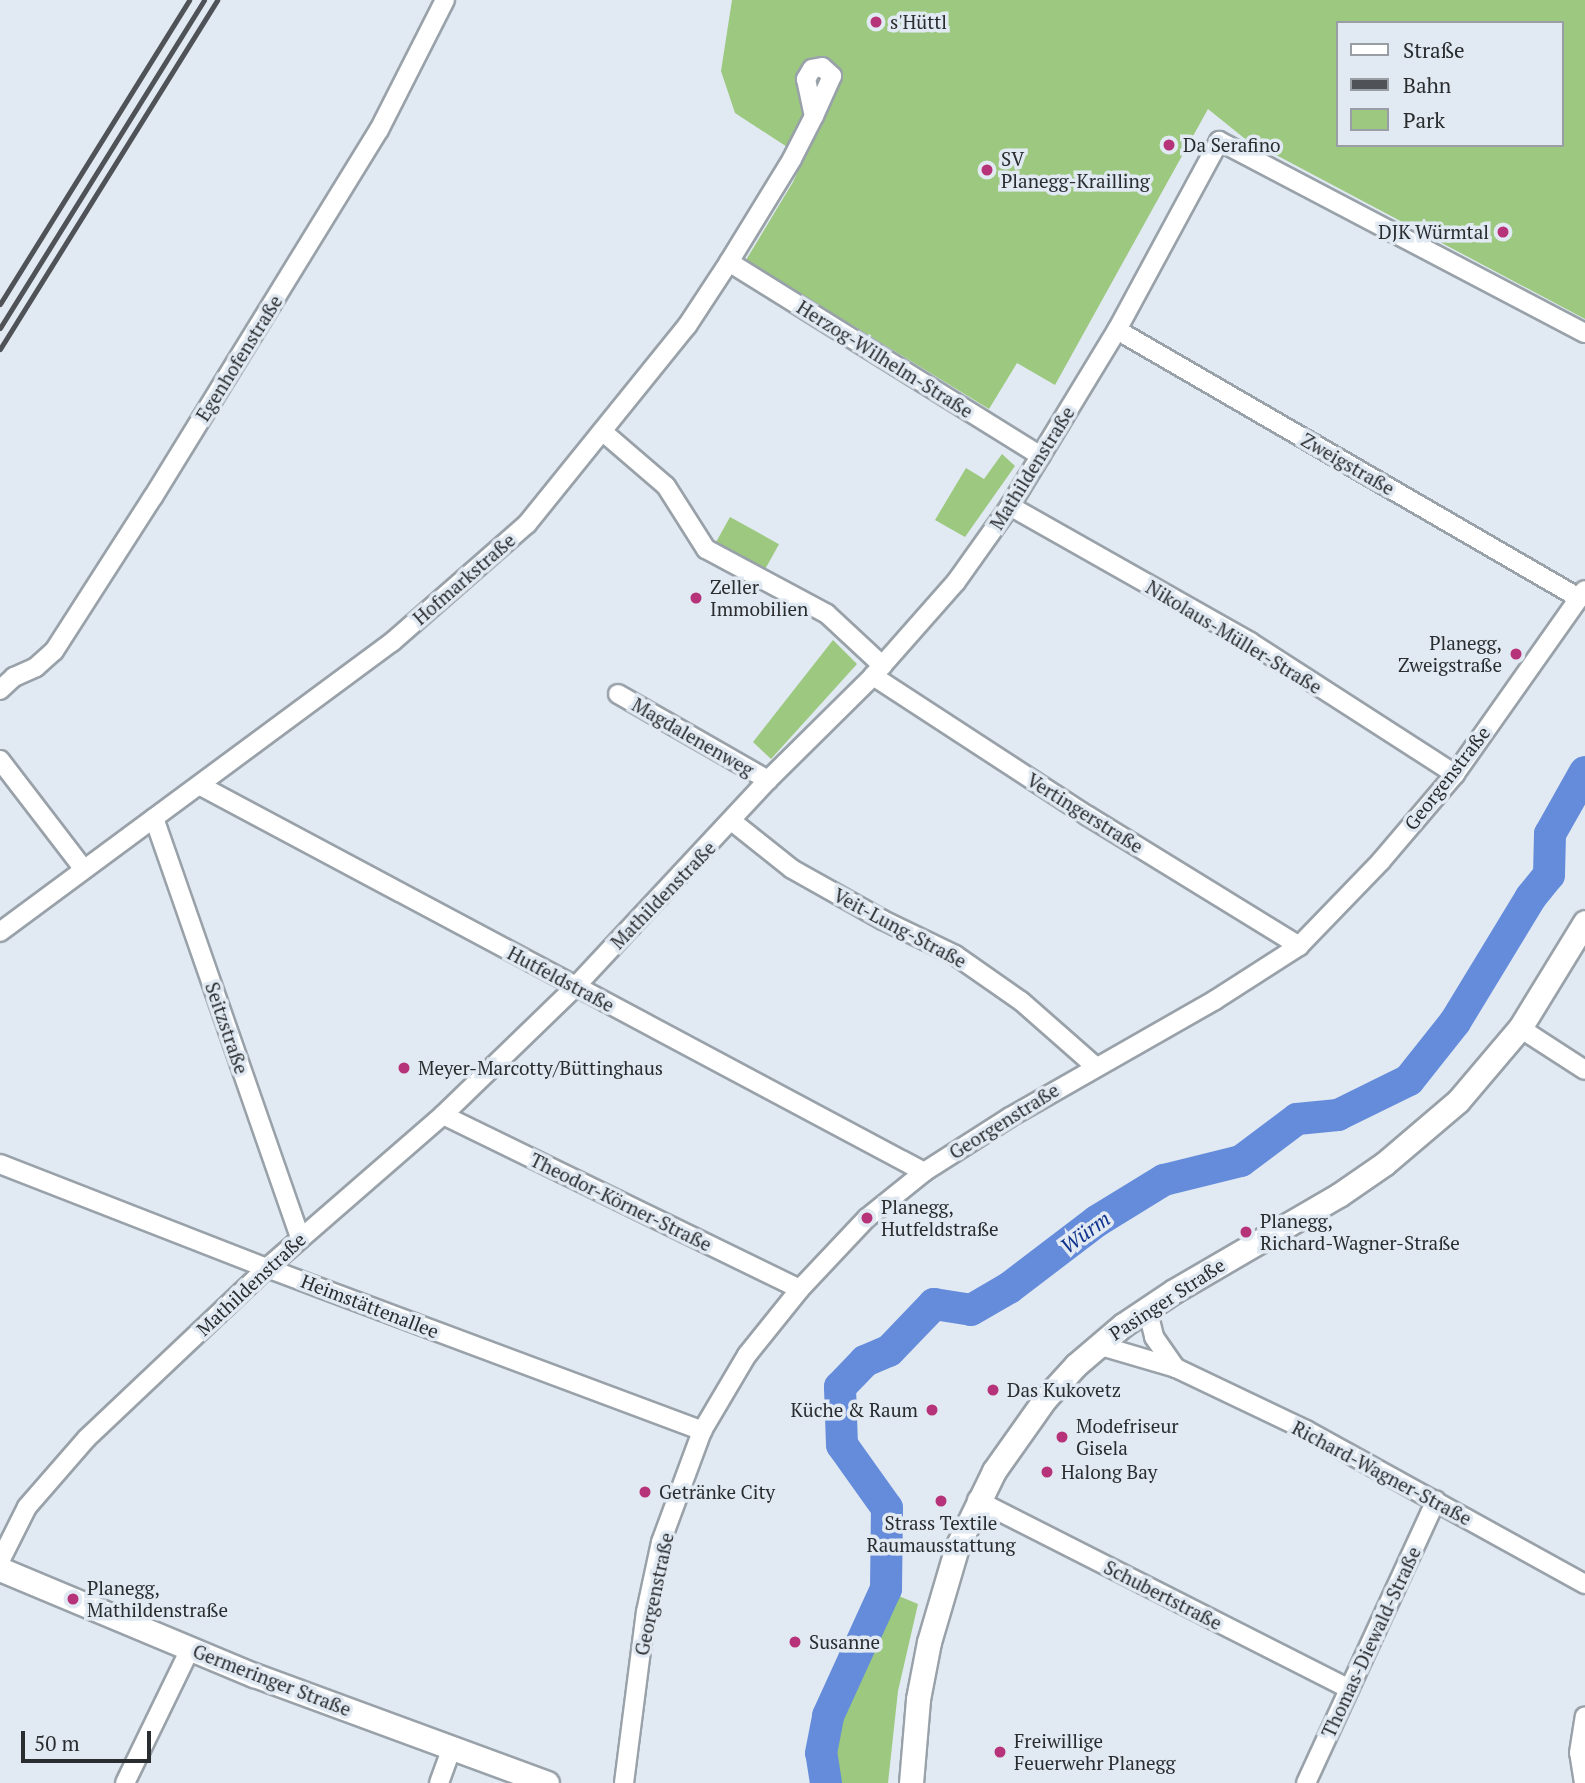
<!DOCTYPE html>
<meta charset="utf-8">
<style>
body{margin:0}
#map{position:relative;width:1585px;height:1783px;overflow:hidden;background:#e1e9f2;font-family:"PT Serif",serif}
div>[style]{position:absolute}
.green>*{inset:0;background:#9cc87f;transform-origin:0 0}
.river>*{height:32px;margin:-16px;padding:0 16px;transform-origin:16px;border-radius:16px;background:#658cdb}
.roads{filter:drop-shadow(2px 0 #99a1a9) drop-shadow(-2px 0 #99a1a9) drop-shadow(0 2px #99a1a9) drop-shadow(0 -2px #99a1a9)}
.minor>*{height:18px;margin:-9px;padding:0 9px;transform-origin:9px;border-radius:9px;background:#fff}
.major>*{height:23px;margin:-11.5px;padding:0 11.5px;transform-origin:11.5px;border-radius:11.5px;background:#fff}
.rail>*{height:5px;margin:-2.5px;padding:0 2.5px;transform-origin:2.5px;border-radius:2.5px;background:#4f5358}
.dots>*{width:19px;height:19px;translate:-50% -50%;box-sizing:border-box;border:4px solid #e1e9f2;border-radius:50%}
span{translate:-50% -50%;white-space:nowrap;text-align:center;line-height:1.15;-webkit-text-stroke:7px #e1e9f2;paint-order:stroke}
.poi-label{font-size:19px;color:#2a2d30}
.left{translate:0 -50%;text-align:left}
.right{translate:-100% -50%;text-align:right}
.street-label{font-size:19px;color:#2a2d30}
.water-label{font-size:21px;color:#0c328d;font-style:italic}
.legend{position:absolute;left:1336px;top:21px;width:228px;height:126px;box-sizing:border-box;background:#e1e9f2;border:2px solid #989ea4;margin:0;padding:9px 12px;list-style:none;font-size:21px;color:#2a2d30}
.legend li{display:flex;align-items:center;gap:14px;height:35px}
.legend b{width:35px;border:2px solid #989ea4}
.scale{position:absolute;left:21px;top:1731px;width:130px;height:32px;box-sizing:border-box;border:4px solid #2a2d30;border-top:0;padding-left:9px;font-size:21px;line-height:24px;white-space:nowrap;color:#2a2d30;-webkit-text-stroke:5px #e1e9f2;paint-order:stroke}
</style>
<div id="map">
<div class="green">
<div style="clip-path:polygon(evenodd,732px 0,1585px 0,1585px 319px,1244px 138px,1208px 109px,1055px 385px,1017px 363px,989px 409px,746px 260px,793px 182px,804px 158px,735px 113px,721px 71px,732px 0,1338px 23px,1562px 23px,1562px 145px,1338px 145px,1338px 23px)"></div>
<div style="clip-path:polygon(1002px 454px,1015px 466px,965px 537px,935px 520px,966px 468px,984px 479px)"></div>
<div style="left:730px;top:517px;width:56px;height:31px;rotate:29deg"></div>
<div style="clip-path:polygon(833px 640px,857px 664px,771px 759px,753px 742px)"></div>
<div style="clip-path:polygon(894px 1594px,918px 1604px,898px 1691px,888px 1783px,836px 1783px,830px 1748px,838px 1716px)"></div>
</div>
<div class="river">
<div style="left:826px;top:1783px;width:30px;rotate:-99deg"></div>
<div style="left:821px;top:1753px;width:38px;rotate:-79deg"></div>
<div style="left:828px;top:1716px;width:140px;rotate:-65.5deg"></div>
<div style="left:886px;top:1589px;width:81px;rotate:-89.3deg"></div>
<div style="left:887px;top:1508px;width:77px;rotate:-125.5deg"></div>
<div style="left:842px;top:1445px;width:58px;rotate:-92deg"></div>
<div style="left:840px;top:1387px;width:36px;rotate:-46deg"></div>
<div style="left:865px;top:1361px;width:26px;rotate:-23deg"></div>
<div style="left:889px;top:1351px;width:65px;rotate:-46.2deg"></div>
<div style="left:934px;top:1304px;width:37px;rotate:9deg"></div>
<div style="left:971px;top:1310px;width:44px;rotate:-30.1deg"></div>
<div style="left:1009px;top:1288px;width:111px;rotate:-37.3deg"></div>
<div style="left:1097px;top:1221px;width:79px;rotate:-31.5deg"></div>
<div style="left:1164px;top:1180px;width:79px;rotate:-13.9deg"></div>
<div style="left:1241px;top:1161px;width:70px;rotate:-36.9deg"></div>
<div style="left:1297px;top:1119px;width:41px;rotate:-5.6deg"></div>
<div style="left:1338px;top:1115px;width:79px;rotate:-26.2deg"></div>
<div style="left:1409px;top:1080px;width:74px;rotate:-51.6deg"></div>
<div style="left:1455px;top:1022px;width:146px;rotate:-58.7deg"></div>
<div style="left:1531px;top:897px;width:28px;rotate:-51deg"></div>
<div style="left:1549px;top:875px;width:41px;rotate:-88.6deg"></div>
<div style="left:1550px;top:834px;width:71px;rotate:-60.6deg"></div>
</div>
<div class="roads">
<div class="minor">
<div style="left:729px;top:262px;width:367px;rotate:31.9deg"></div>
<div style="left:1117px;top:330px;width:534px;rotate:30.12deg"></div>
<div style="left:602px;top:431px;width:84px;rotate:40.7deg"></div>
<div style="left:666px;top:486px;width:75px;rotate:57.6deg"></div>
<div style="left:706px;top:549px;width:137px;rotate:28.2deg"></div>
<div style="left:827px;top:614px;width:76px;rotate:42.9deg"></div>
<div style="left:1010px;top:506px;width:276px;rotate:29.5deg"></div>
<div style="left:1250px;top:642px;width:244px;rotate:32.8deg"></div>
<div style="left:873px;top:676px;width:257px;rotate:33.1deg"></div>
<div style="left:1088px;top:816px;width:248px;rotate:31.6deg"></div>
<div style="left:0;top:690px;width:19px;rotate:-43deg"></div>
<div style="left:14px;top:677px;width:24px;rotate:-24deg"></div>
<div style="left:36px;top:667px;width:24px;rotate:-42deg"></div>
<div style="left:54px;top:651px;width:183px;rotate:-57.3deg"></div>
<div style="left:153px;top:497px;width:431px;rotate:-58.4deg"></div>
<div style="left:379px;top:130px;width:146px;rotate:-63.1deg"></div>
<div style="left:618px;top:694px;width:173px;rotate:29.8deg"></div>
<div style="left:0;top:760px;width:136px;rotate:52.5deg"></div>
<div style="left:199px;top:785px;width:822px;rotate:28.09deg"></div>
<div style="left:154px;top:818px;width:445px;rotate:70.8deg"></div>
<div style="left:733px;top:822px;width:75px;rotate:38.5deg"></div>
<div style="left:792px;top:869px;width:104px;rotate:29.3deg"></div>
<div style="left:883px;top:920px;width:80px;rotate:25.9deg"></div>
<div style="left:955px;top:955px;width:80px;rotate:34.9deg"></div>
<div style="left:1021px;top:1001px;width:98px;rotate:41.3deg"></div>
<div style="left:0;top:932px;width:488px;rotate:-36.5deg"></div>
<div style="left:392px;top:642px;width:179px;rotate:-41.2deg"></div>
<div style="left:527px;top:524px;width:255px;rotate:-51.1deg"></div>
<div style="left:687px;top:326px;width:77px;rotate:-56.7deg"></div>
<div style="left:729px;top:262px;width:121px;rotate:-58.5deg"></div>
<div style="left:792px;top:159px;width:48px;rotate:-62.9deg"></div>
<div style="left:814px;top:116px;width:44px;rotate:-65.8deg"></div>
<div style="left:832px;top:76px;width:13px;rotate:-138deg"></div>
<div style="left:822px;top:67px;width:10px;rotate:169deg"></div>
<div style="left:812px;top:69px;width:12px;rotate:121deg"></div>
<div style="left:806px;top:79px;width:38px;rotate:78deg"></div>
<div style="left:1520px;top:1028px;width:77px;rotate:32.9deg"></div>
<div style="left:443px;top:1115px;width:397px;rotate:26deg"></div>
<div style="left:0;top:1164px;width:287px;rotate:21.3deg"></div>
<div style="left:267px;top:1268px;width:465px;rotate:20.5deg"></div>
<div style="left:1147px;top:1308px;width:30px;rotate:76deg"></div>
<div style="left:1154px;top:1337px;width:38px;rotate:55deg"></div>
<div style="left:1098px;top:1345px;width:81px;rotate:16.4deg"></div>
<div style="left:1176px;top:1368px;width:144px;rotate:25.5deg"></div>
<div style="left:1306px;top:1430px;width:319px;rotate:28.9deg"></div>
<div style="left:977px;top:1500px;width:417px;rotate:26.9deg"></div>
<div style="left:0;top:1561px;width:60px;rotate:-63.4deg"></div>
<div style="left:27px;top:1507px;width:91px;rotate:-49deg"></div>
<div style="left:87px;top:1438px;width:248px;rotate:-43.4deg"></div>
<div style="left:267px;top:1268px;width:233px;rotate:-41deg"></div>
<div style="left:443px;top:1115px;width:184px;rotate:-44.1deg"></div>
<div style="left:575px;top:987px;width:283px;rotate:-47deg"></div>
<div style="left:768px;top:780px;width:148px;rotate:-44.7deg"></div>
<div style="left:873px;top:676px;width:125px;rotate:-48.6deg"></div>
<div style="left:956px;top:582px;width:93px;rotate:-54.6deg"></div>
<div style="left:1010px;top:506px;width:206px;rotate:-58.7deg"></div>
<div style="left:1117px;top:330px;width:215px;rotate:-61.6deg"></div>
<div style="left:1219px;top:141px;width:413px;rotate:27.7deg"></div>
<div style="left:125px;top:1783px;width:149px;rotate:-64.1deg"></div>
<div style="left:439px;top:1783px;width:37px;rotate:-70deg"></div>
<div style="left:624px;top:1783px;width:172px;rotate:-82.7deg"></div>
<div style="left:646px;top:1612px;width:72px;rotate:-77.9deg"></div>
<div style="left:661px;top:1542px;width:118px;rotate:-69.7deg"></div>
<div style="left:702px;top:1431px;width:88px;rotate:-59.4deg"></div>
<div style="left:747px;top:1355px;width:85px;rotate:-51.2deg"></div>
<div style="left:800px;top:1289px;width:98px;rotate:-46.7deg"></div>
<div style="left:867px;top:1218px;width:73px;rotate:-38.9deg"></div>
<div style="left:924px;top:1172px;width:102px;rotate:-32.6deg"></div>
<div style="left:1010px;top:1117px;width:236px;rotate:-29.7deg"></div>
<div style="left:1215px;top:1000px;width:100px;rotate:-32.7deg"></div>
<div style="left:1299px;top:946px;width:118px;rotate:-46deg"></div>
<div style="left:1381px;top:861px;width:114px;rotate:-49.6deg"></div>
<div style="left:1455px;top:774px;width:225px;rotate:-54.8deg"></div>
<div style="left:1306px;top:1783px;width:311px;rotate:-65.3deg"></div>
<div style="left:1584px;top:1783px;width:30px;rotate:-99deg"></div>
<div style="left:1579px;top:1753px;width:37px;rotate:-81deg"></div>
</div>
<div class="major">
<div style="left:0;top:1569px;width:275px;rotate:22.7deg"></div>
<div style="left:254px;top:1675px;width:312px;rotate:20.2deg"></div>
<div style="left:911px;top:1783px;width:84px;rotate:-85.2deg"></div>
<div style="left:918px;top:1699px;width:58px;rotate:-79.1deg"></div>
<div style="left:929px;top:1642px;width:99px;rotate:-73.6deg"></div>
<div style="left:957px;top:1547px;width:85px;rotate:-64deg"></div>
<div style="left:994px;top:1471px;width:88px;rotate:-54.7deg"></div>
<div style="left:1045px;top:1399px;width:46px;rotate:-47.6deg"></div>
<div style="left:1076px;top:1365px;width:62px;rotate:-40.4deg"></div>
<div style="left:1123px;top:1325px;width:61px;rotate:-33.7deg"></div>
<div style="left:1174px;top:1291px;width:191px;rotate:-30.2deg"></div>
<div style="left:1339px;top:1195px;width:55px;rotate:-34.6deg"></div>
<div style="left:1384px;top:1164px;width:97px;rotate:-40.4deg"></div>
<div style="left:1458px;top:1101px;width:96px;rotate:-49.7deg"></div>
<div style="left:1520px;top:1028px;width:124px;rotate:-58.5deg"></div>
</div>
</div>
<div class="rail">
<div style="left:0;top:304px;width:358px;rotate:-58.1deg"></div>
<div style="left:0;top:328px;width:386px;rotate:-58.1deg"></div>
<div style="left:0;top:349px;width:411px;rotate:-58.1deg"></div>
</div>
<div class="dots">
<div style="left:876px;top:22px;background:#b6337a"></div>
<div style="left:1169px;top:145px;background:#b6337a"></div>
<div style="left:987px;top:170px;background:#b6337a"></div>
<div style="left:1503px;top:232px;background:#b6337a"></div>
<div style="left:696px;top:598px;background:#b6337a"></div>
<div style="left:1516px;top:654px;background:#b6337a"></div>
<div style="left:404px;top:1068px;background:#b6337a"></div>
<div style="left:867px;top:1218px;background:#b6337a"></div>
<div style="left:1246px;top:1232px;background:#b6337a"></div>
<div style="left:993px;top:1390px;background:#b6337a"></div>
<div style="left:932px;top:1410px;background:#b6337a"></div>
<div style="left:1062px;top:1437px;background:#b6337a"></div>
<div style="left:1047px;top:1472px;background:#b6337a"></div>
<div style="left:645px;top:1492px;background:#b6337a"></div>
<div style="left:941px;top:1501px;background:#b6337a"></div>
<div style="left:73px;top:1599px;background:#b6337a"></div>
<div style="left:795px;top:1642px;background:#b6337a"></div>
<div style="left:1000px;top:1752px;background:#b6337a"></div>
</div>
<div class="poi-label">
<span class="left" style="left:890px;top:22px">s'Hüttl</span>
<span class="left" style="left:1183px;top:145px">Da Serafino</span>
<span class="left" style="left:1001px;top:170px">SV<br>Planegg-Krailling</span>
<span class="right" style="left:1489px;top:232px">DJK Würmtal</span>
<span class="left" style="left:710px;top:598px">Zeller<br>Immobilien</span>
<span class="right" style="left:1502px;top:654px">Planegg,<br>Zweigstraße</span>
<span class="left" style="left:418px;top:1068px">Meyer-Marcotty/Büttinghaus</span>
<span class="left" style="left:881px;top:1218px">Planegg,<br>Hutfeldstraße</span>
<span class="left" style="left:1260px;top:1232px">Planegg,<br>Richard-Wagner-Straße</span>
<span class="left" style="left:1007px;top:1390px">Das Kukovetz</span>
<span class="right" style="left:918px;top:1410px">Küche &amp; Raum</span>
<span class="left" style="left:1076px;top:1437px">Modefriseur<br>Gisela</span>
<span class="left" style="left:1061px;top:1472px">Halong Bay</span>
<span class="left" style="left:659px;top:1492px">Getränke City</span>
<span style="left:941px;top:1534px">Strass Textile<br>Raumausstattung</span>
<span class="left" style="left:87px;top:1599px">Planegg,<br>Mathildenstraße</span>
<span class="left" style="left:809px;top:1642px">Susanne</span>
<span class="left" style="left:1014px;top:1752px">Freiwillige<br>Feuerwehr Planegg</span>
</div>
<div class="street-label">
<span style="left:239px;top:358px;rotate:-58deg">Egenhofenstraße</span>
<span style="left:885px;top:359px;rotate:32deg">Herzog-Wilhelm-Straße</span>
<span style="left:1348px;top:464px;rotate:30deg">Zweigstraße</span>
<span style="left:1032px;top:468px;rotate:-58deg">Mathildenstraße</span>
<span style="left:464px;top:579px;rotate:-41deg">Hofmarkstraße</span>
<span style="left:1234px;top:637px;rotate:31deg">Nikolaus-Müller-Straße</span>
<span style="left:693px;top:737px;rotate:30deg">Magdalenenweg</span>
<span style="left:1447px;top:778px;rotate:-52deg">Georgenstraße</span>
<span style="left:1085px;top:813px;rotate:32deg">Vertingerstraße</span>
<span style="left:663px;top:895px;rotate:-46deg">Mathildenstraße</span>
<span style="left:900px;top:928px;rotate:28deg">Veit-Lung-Straße</span>
<span style="left:561px;top:979px;rotate:28deg">Hutfeldstraße</span>
<span style="left:227px;top:1028px;rotate:71deg">Seitzstraße</span>
<span style="left:1004px;top:1121px;rotate:-32deg">Georgenstraße</span>
<span style="left:621px;top:1202px;rotate:26deg">Theodor-Körner-Straße</span>
<span style="left:251px;top:1284px;rotate:-43deg">Mathildenstraße</span>
<span style="left:1167px;top:1299px;rotate:-33deg">Pasinger Straße</span>
<span style="left:370px;top:1306px;rotate:21deg">Heimstättenallee</span>
<span style="left:1382px;top:1473px;rotate:28deg">Richard-Wagner-Straße</span>
<span style="left:654px;top:1594px;rotate:-78deg">Georgenstraße</span>
<span style="left:1163px;top:1595px;rotate:27deg">Schubertstraße</span>
<span style="left:1371px;top:1642px;rotate:-65deg">Thomas-Diewald-Straße</span>
<span style="left:272px;top:1680px;rotate:21deg">Germeringer Straße</span>
</div>
<div class="water-label">
<span style="left:1085px;top:1232px;rotate:-36deg">Würm</span>
</div>
<ul class="legend">
<li><b style="height:9px;background:#fff"></b>Straße</li>
<li><b style="height:9px;background:#4f5358"></b>Bahn</li>
<li><b style="height:19px;background:#9cc87f"></b>Park</li>
</ul>
<div class="scale">50 m</div>
</div>
